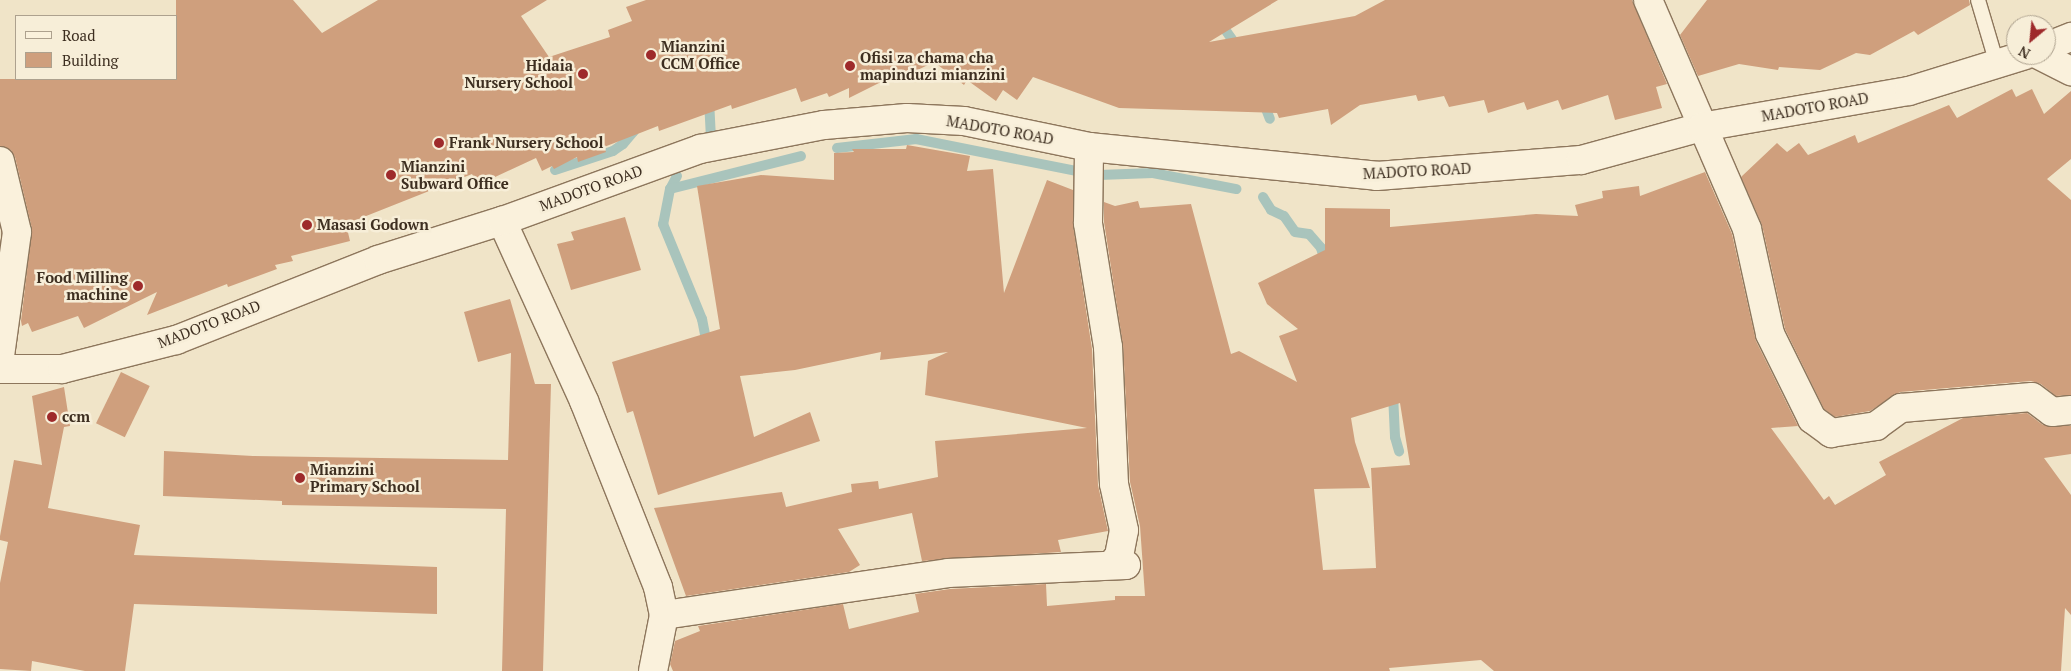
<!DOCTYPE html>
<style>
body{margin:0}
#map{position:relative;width:2071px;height:671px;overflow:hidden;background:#f0e4c8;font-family:"PT Serif",serif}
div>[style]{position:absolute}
.stream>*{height:10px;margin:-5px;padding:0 5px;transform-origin:5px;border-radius:5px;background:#a9c4bc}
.building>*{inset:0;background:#cf9f7d;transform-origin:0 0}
.roads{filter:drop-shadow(1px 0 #8d765c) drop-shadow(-1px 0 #8d765c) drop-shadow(0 1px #8d765c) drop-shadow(0 -1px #8d765c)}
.service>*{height:14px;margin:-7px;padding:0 7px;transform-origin:7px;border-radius:7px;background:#faf1dc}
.minor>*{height:28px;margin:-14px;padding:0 14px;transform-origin:14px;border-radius:14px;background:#faf1dc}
.secondary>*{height:28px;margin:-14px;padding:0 14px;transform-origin:14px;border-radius:14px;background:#faf1dc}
.dots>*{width:14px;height:14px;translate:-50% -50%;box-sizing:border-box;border:2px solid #f7eed8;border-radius:50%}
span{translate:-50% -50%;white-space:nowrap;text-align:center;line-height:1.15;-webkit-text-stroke:5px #f7eed8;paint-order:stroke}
.poi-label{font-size:15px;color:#3d2e20;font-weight:700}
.left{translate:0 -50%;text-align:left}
.right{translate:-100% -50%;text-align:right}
.street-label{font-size:15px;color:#3d2e20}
.legend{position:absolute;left:15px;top:15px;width:162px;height:65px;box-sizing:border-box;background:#f7eed8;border:1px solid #ada18e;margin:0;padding:6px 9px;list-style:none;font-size:15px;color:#3d2e20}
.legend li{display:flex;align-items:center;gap:10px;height:25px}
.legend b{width:25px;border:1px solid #ada18e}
.north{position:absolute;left:2006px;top:15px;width:50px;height:50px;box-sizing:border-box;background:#f7eed8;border:1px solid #ada18e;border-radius:50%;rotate:208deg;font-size:14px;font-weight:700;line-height:20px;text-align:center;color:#3d2e20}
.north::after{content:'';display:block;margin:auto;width:18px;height:22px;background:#9e2a2b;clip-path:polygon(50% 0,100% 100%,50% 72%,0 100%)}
</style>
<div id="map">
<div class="stream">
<div style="left:1204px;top:0;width:60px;rotate:54.5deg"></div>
<div style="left:709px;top:100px;width:37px;rotate:87deg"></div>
<div style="left:1263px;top:101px;width:19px;rotate:69deg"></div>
<div style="left:837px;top:148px;width:80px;rotate:-6.5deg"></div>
<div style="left:916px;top:139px;width:163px;rotate:11.3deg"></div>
<div style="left:555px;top:170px;width:61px;rotate:-18.1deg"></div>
<div style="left:613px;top:151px;width:12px;rotate:-35deg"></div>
<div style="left:623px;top:144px;width:17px;rotate:-50deg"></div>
<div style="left:634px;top:131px;width:4px;rotate:-124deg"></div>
<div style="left:1099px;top:175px;width:54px;rotate:-2.1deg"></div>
<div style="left:1153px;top:173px;width:85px;rotate:10.9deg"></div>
<div style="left:677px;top:176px;width:15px;rotate:118deg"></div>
<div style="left:670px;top:189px;width:36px;rotate:101deg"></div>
<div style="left:663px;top:224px;width:103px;rotate:67.7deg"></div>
<div style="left:702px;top:319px;width:26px;rotate:79deg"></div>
<div style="left:670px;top:189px;width:135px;rotate:-14.1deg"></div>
<div style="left:1263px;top:197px;width:15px;rotate:58deg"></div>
<div style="left:1271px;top:210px;width:14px;rotate:25deg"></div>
<div style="left:1284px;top:216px;width:19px;rotate:55deg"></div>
<div style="left:1295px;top:232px;width:14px;rotate:8deg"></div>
<div style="left:1309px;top:234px;width:18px;rotate:49deg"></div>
<div style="left:1321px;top:248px;width:17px;rotate:73deg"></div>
<div style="left:1393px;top:394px;width:43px;rotate:87.3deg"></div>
<div style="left:1395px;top:437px;width:15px;rotate:74deg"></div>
</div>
<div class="building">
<div style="clip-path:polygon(176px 0,293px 0,322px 33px,378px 0,547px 0,521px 16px,549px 57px,610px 37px,608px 30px,632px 21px,626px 7px,646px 0,1278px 0,1209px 42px,1355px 16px,1385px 0,1632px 0,1667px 84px,1656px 87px,1662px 108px,1615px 120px,1608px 95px,1562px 110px,1558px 100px,1527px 110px,1524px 102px,1488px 113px,1484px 100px,1449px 107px,1444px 96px,1418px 101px,1416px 95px,1360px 105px,1331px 125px,1328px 109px,1279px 118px,1277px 113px,1119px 108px,1033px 77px,1017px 100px,1003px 90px,996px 101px,967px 80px,964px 85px,934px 62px,893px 82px,891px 77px,849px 98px,849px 88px,829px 97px,827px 93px,801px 102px,796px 88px,732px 109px,731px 105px,659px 131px,658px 126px,604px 147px,606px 152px,578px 162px,577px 157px,554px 169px,552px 166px,542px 171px,536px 158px,478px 185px,472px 174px,346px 224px,350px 241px,291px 256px,293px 261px,275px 265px,277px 269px,228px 287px,227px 284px,147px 315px,157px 292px,84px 328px,78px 316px,32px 332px,28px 323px,22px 326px,21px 321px,32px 229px,15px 157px,11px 150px,0 146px,0 79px,176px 79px)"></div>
<div style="clip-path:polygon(1707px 0,1969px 0,1970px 5px,1918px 35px,1914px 31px,1870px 55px,1856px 53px,1820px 70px,1779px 67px,1778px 70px,1739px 64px,1698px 76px,1680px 35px)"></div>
<div style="clip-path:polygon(2012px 89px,2016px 97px,2032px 89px,2044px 114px,2071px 91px,2071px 159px,2047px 179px,2071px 200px,2071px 395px,2056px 396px,2041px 384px,2031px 381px,1900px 392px,1870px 411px,1835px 417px,1824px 409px,1785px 329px,1762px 225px,1741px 177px,1777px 143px,1787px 152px,1799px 143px,1808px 155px,1855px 135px,1858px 143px,1949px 105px,1957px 118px)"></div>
<div style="clip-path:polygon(907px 145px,970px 156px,967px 171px,993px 169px,1004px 293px,1047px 180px,1073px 190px,1073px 225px,1092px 349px,1098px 485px,1108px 531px,1058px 540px,1061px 552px,922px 561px,912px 513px,838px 529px,860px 565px,849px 572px,686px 596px,654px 508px,782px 492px,786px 507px,852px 492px,851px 484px,878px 481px,879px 489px,938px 477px,935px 441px,1087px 428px,925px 395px,928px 361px,948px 352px,880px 360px,881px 352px,795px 370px,740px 376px,754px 437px,810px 412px,820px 441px,658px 495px,633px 411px,627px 413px,612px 362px,720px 329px,697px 186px,761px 175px,834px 180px,834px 153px,854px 152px,852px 149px,906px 149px)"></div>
<div style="clip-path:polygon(evenodd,1705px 172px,1732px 234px,1756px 341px,1798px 426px,1771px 428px,1824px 500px,1829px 496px,1835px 505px,1886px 475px,1879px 462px,1963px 418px,2027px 413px,2043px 425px,2071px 426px,2071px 454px,2044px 458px,2071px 495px,2071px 615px,2065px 608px,2061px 671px,1494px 671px,1481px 660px,1389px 668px,1390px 671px,673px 671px,670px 664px,675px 641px,700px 631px,698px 626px,843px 604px,849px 629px,919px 612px,915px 594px,950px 589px,1046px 584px,1047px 606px,1115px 600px,1115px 596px,1145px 596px,1140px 526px,1130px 482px,1123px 345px,1104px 222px,1104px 202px,1115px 206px,1138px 201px,1140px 208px,1191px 204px,1231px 354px,1239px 351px,1297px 382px,1279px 336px,1298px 329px,1267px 304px,1258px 283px,1325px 250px,1325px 208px,1390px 209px,1390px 227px,1536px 214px,1578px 216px,1575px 205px,1603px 198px,1602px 191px,1639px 186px,1640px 196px,1705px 172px,1400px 403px,1410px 465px,1371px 468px,1376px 568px,1323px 570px,1314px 489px,1370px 488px,1355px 442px,1351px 418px,1400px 403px)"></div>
<div style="clip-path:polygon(625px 217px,641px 270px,571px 290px,557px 244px,574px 240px,571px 232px)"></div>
<div style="clip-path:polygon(510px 299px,535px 384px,551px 384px,543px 671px,502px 671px,506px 509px,282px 505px,282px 501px,163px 496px,164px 451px,253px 456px,508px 460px,511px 353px,478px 362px,464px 312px)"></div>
<div style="left:121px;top:372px;width:32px;height:57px;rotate:26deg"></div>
<div style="clip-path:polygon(64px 387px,70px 426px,64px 427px,48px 508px,140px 525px,134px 555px,437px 567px,437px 614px,134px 604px,125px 671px,85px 671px,32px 661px,31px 671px,0 669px,0 583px,8px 542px,0 540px,0 536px,14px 460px,42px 465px,32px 396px)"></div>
</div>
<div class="roads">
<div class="service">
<div style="left:1978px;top:0;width:67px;rotate:73.5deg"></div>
</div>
<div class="minor">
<div style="left:1648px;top:0;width:249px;rotate:66.6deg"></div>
<div style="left:1747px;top:229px;width:107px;rotate:77.6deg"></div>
<div style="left:1770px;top:334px;width:95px;rotate:63.7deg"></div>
<div style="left:1812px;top:419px;width:24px;rotate:36deg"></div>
<div style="left:1831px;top:433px;width:46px;rotate:-8.8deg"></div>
<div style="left:1876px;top:426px;width:31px;rotate:-36deg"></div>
<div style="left:1901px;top:408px;width:131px;rotate:-4.8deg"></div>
<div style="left:2032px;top:397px;width:25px;rotate:37deg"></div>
<div style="left:2052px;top:412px;width:19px;rotate:-6deg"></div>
<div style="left:2039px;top:55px;width:36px;rotate:27deg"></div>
<div style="left:0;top:161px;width:73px;rotate:76.5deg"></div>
<div style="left:17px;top:232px;width:125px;rotate:97.8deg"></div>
<div style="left:502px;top:221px;width:198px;rotate:65.5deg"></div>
<div style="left:584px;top:401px;width:200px;rotate:68.3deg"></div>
<div style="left:658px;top:587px;width:29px;rotate:78deg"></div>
<div style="left:664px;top:615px;width:57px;rotate:101.1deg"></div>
<div style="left:664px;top:615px;width:287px;rotate:-8.4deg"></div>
<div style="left:948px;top:573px;width:178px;rotate:-2.6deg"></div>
<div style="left:1126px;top:565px;width:12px;rotate:-166deg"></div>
<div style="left:1114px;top:562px;width:8px;rotate:-50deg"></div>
<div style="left:1119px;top:556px;width:26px;rotate:-79deg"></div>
<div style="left:1124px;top:530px;width:47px;rotate:-102.3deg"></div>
<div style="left:1114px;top:484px;width:137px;rotate:-92.5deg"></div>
<div style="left:1108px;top:347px;width:126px;rotate:-99.2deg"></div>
<div style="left:1088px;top:223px;width:76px;rotate:-89.2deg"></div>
</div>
<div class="secondary">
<div style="left:2046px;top:47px;width:27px;rotate:-22deg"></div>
<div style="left:0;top:369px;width:62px"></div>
<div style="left:62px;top:369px;width:118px;rotate:-14.3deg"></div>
<div style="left:176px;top:340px;width:217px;rotate:-21.6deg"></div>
<div style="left:378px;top:260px;width:130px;rotate:-17.5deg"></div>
<div style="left:502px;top:221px;width:211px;rotate:-20deg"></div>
<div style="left:700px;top:149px;width:126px;rotate:-11deg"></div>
<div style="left:824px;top:125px;width:83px;rotate:-4.8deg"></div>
<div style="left:907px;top:118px;width:57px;rotate:3deg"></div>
<div style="left:964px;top:121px;width:128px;rotate:11.7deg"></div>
<div style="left:1089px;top:147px;width:289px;rotate:5.7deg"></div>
<div style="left:1377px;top:176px;width:205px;rotate:-4.5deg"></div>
<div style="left:1581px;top:160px;width:125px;rotate:-15.3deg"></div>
<div style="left:1702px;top:127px;width:210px;rotate:-9.9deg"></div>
<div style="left:1909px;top:91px;width:121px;rotate:-17.2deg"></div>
</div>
</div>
<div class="dots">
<div style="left:651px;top:55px;background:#9e2a2b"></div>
<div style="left:850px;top:66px;background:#9e2a2b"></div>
<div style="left:583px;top:74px;background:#9e2a2b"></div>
<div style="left:439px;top:143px;background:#9e2a2b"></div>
<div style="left:391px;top:175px;background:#9e2a2b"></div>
<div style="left:307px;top:225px;background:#9e2a2b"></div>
<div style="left:138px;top:286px;background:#9e2a2b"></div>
<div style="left:52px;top:417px;background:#9e2a2b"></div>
<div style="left:300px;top:478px;background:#9e2a2b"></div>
</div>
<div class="poi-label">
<span class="left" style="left:661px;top:55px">Mianzini<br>CCM Office</span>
<span class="left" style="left:860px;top:66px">Ofisi za chama cha<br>mapinduzi mianzini</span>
<span class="right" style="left:573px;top:74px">Hidaia<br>Nursery School</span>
<span class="left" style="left:449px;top:143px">Frank Nursery School</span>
<span class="left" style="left:401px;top:175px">Mianzini<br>Subward Office</span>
<span class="left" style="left:317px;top:225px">Masasi Godown</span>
<span class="right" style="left:128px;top:286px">Food Milling<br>machine</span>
<span class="left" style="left:62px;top:417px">ccm</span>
<span class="left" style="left:310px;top:478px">Mianzini<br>Primary School</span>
</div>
<div class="street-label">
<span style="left:1815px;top:107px;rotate:-10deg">MADOTO ROAD</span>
<span style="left:1000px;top:130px;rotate:10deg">MADOTO ROAD</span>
<span style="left:1417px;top:171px;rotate:-3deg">MADOTO ROAD</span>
<span style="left:591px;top:188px;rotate:-20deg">MADOTO ROAD</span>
<span style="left:209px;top:324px;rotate:-21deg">MADOTO ROAD</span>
</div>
<ul class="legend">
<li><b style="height:6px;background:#faf1dc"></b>Road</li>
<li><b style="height:14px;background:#cf9f7d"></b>Building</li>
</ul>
<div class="north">N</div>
</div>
